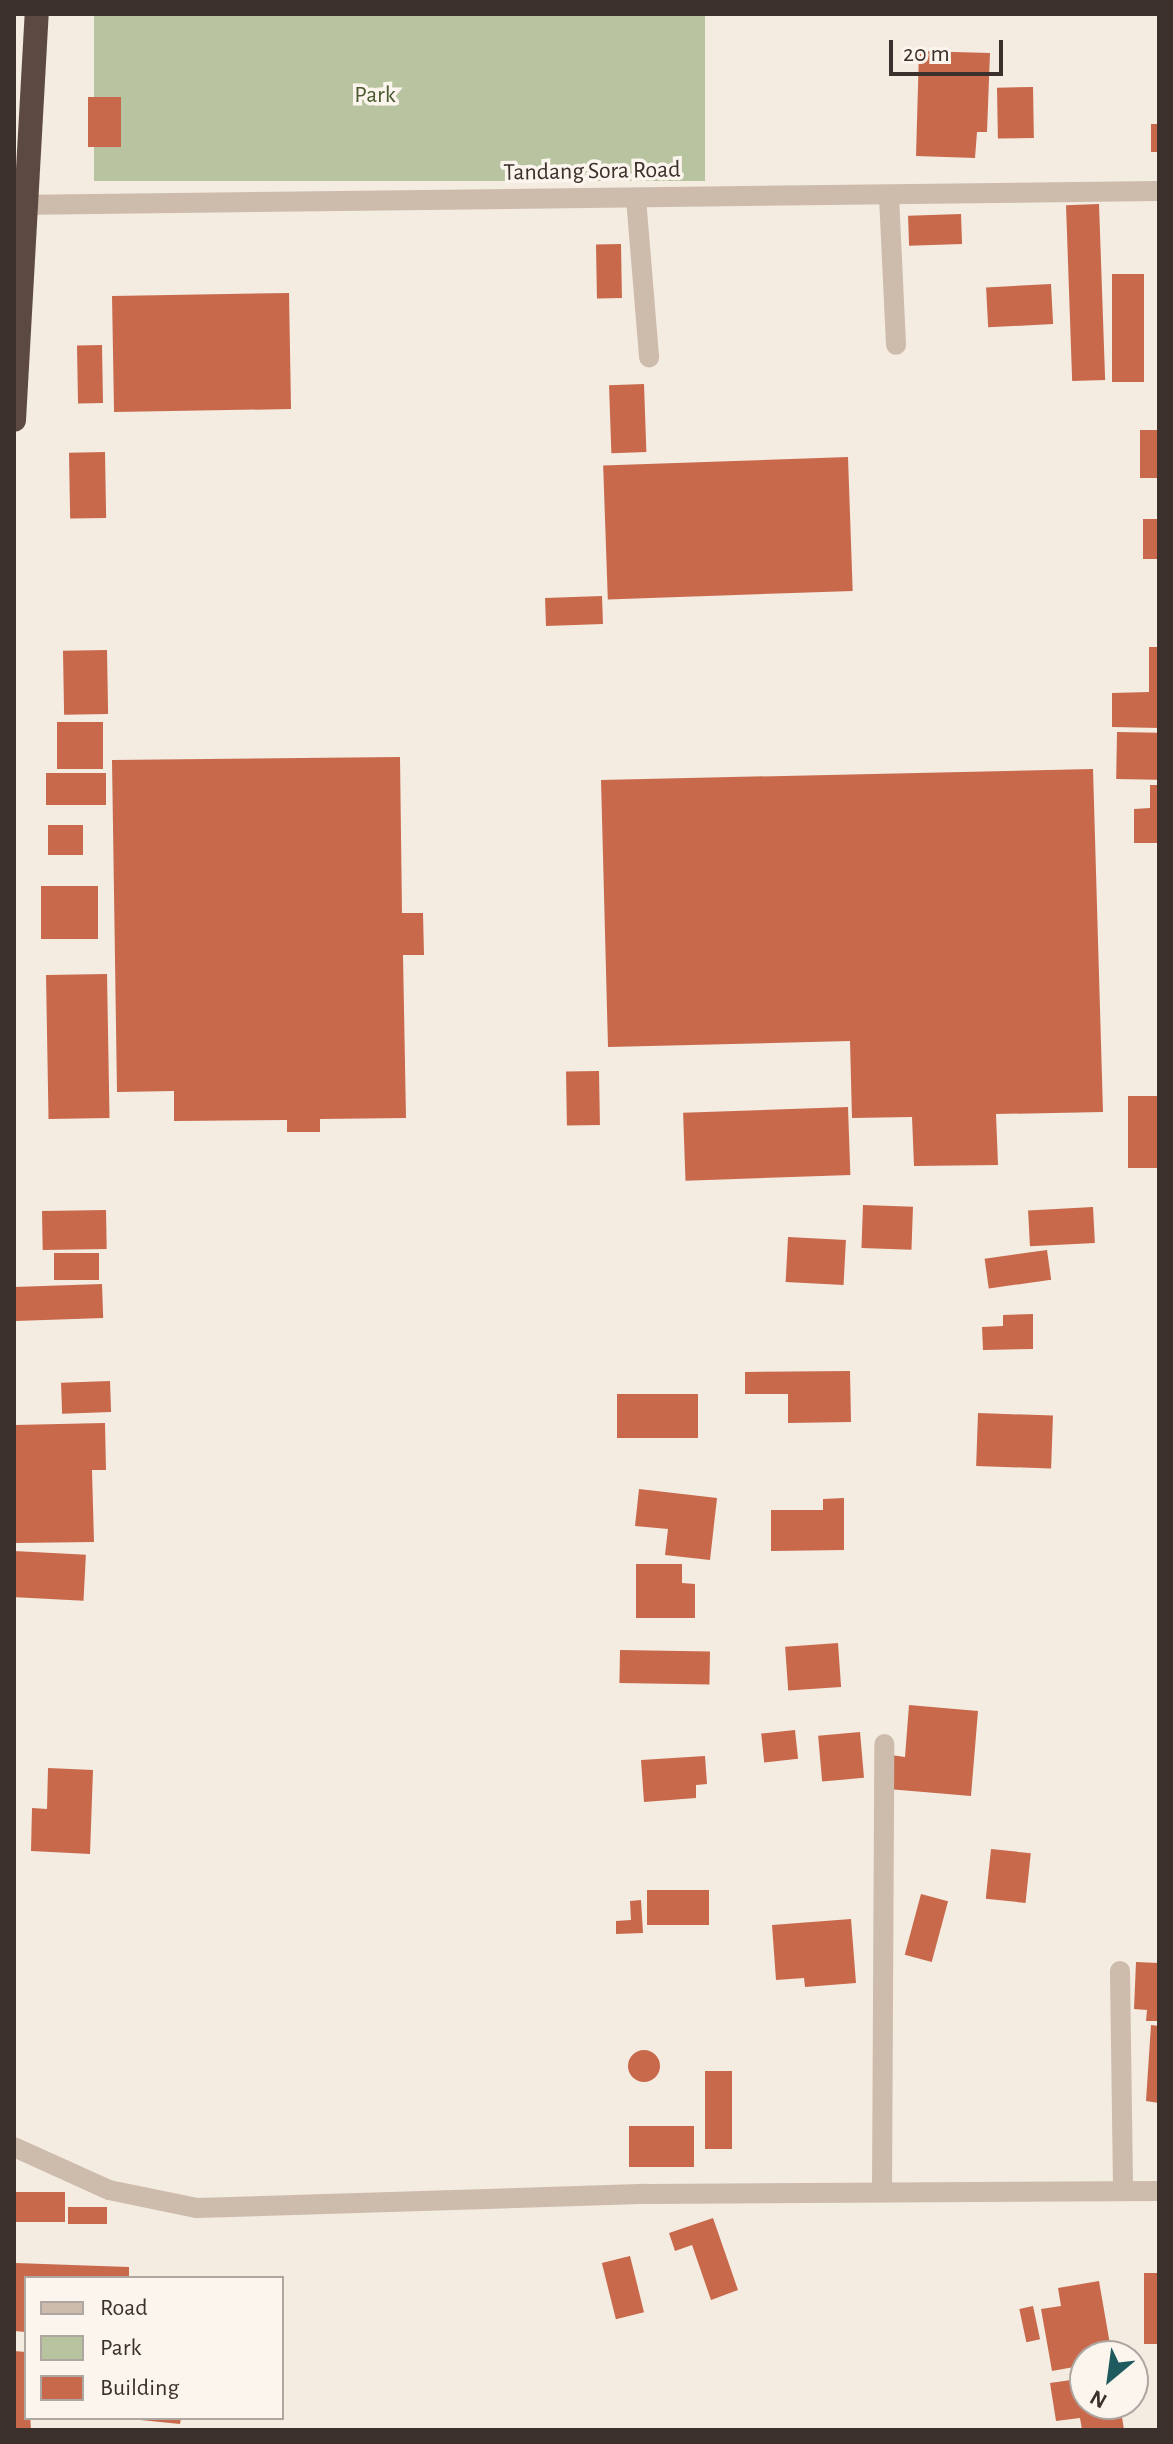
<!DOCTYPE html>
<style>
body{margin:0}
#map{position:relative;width:1173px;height:2444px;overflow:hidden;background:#f4ebe1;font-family:"Alegreya Sans",sans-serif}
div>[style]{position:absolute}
.green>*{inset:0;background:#b8c4a0;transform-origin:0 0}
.building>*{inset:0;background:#c8694b;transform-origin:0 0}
.round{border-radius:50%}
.minor>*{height:20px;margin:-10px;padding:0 10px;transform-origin:10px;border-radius:10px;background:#cdbbac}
.highway>*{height:24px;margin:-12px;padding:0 12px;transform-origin:12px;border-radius:12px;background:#5c4a42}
span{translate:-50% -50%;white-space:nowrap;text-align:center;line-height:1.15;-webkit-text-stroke:7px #fbf5ee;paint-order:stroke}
.park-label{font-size:24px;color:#4a5a2e}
.street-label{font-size:24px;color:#3b302b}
.frame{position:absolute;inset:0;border:16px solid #3b302b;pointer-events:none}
.legend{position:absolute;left:24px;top:2276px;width:260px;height:144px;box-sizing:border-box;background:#fbf5ee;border:2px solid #aea6a0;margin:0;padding:10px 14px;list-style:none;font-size:24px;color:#3b302b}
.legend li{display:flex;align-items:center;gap:16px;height:40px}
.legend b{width:40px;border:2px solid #aea6a0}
.north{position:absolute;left:1069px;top:2340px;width:80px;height:80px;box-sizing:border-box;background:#fbf5ee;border:2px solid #aea6a0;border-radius:50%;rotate:209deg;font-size:22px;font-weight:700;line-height:32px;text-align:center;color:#3b302b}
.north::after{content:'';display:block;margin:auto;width:28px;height:36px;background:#1f5a5e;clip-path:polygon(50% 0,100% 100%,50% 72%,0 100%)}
.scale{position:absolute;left:889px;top:40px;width:114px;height:36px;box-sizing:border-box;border:4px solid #3b302b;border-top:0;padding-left:10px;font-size:24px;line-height:28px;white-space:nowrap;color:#3b302b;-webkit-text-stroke:6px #fbf5ee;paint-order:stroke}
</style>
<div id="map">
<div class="green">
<div style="left:94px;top:14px;width:611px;height:167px"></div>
</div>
<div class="building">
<div style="clip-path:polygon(919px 51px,990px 53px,987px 132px,977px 132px,975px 158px,916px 156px)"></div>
<div style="left:1033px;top:87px;width:51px;height:36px;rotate:89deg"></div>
<div style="left:88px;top:97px;width:33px;height:50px"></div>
<div style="left:1151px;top:124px;width:8px;height:28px"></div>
<div style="left:1099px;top:204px;width:176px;height:33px;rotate:88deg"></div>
<div style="left:961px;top:214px;width:30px;height:53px;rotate:88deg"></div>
<div style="left:621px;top:244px;width:54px;height:25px;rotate:89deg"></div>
<div style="left:1112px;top:274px;width:32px;height:108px"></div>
<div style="left:1051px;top:284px;width:40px;height:65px;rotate:87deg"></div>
<div style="left:289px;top:293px;width:116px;height:177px;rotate:89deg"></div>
<div style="left:102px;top:345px;width:58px;height:25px;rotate:89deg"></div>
<div style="left:644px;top:384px;width:68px;height:35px;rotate:88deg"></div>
<div style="left:1140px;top:430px;width:19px;height:48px"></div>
<div style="left:105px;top:452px;width:66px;height:36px;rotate:89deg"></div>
<div style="left:848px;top:457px;width:134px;height:245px;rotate:88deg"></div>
<div style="left:1143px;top:519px;width:16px;height:40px"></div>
<div style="left:602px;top:596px;width:28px;height:57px;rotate:88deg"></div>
<div style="clip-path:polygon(1149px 647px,1159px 647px,1159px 728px,1112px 727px,1112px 693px,1149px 692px)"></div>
<div style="left:107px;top:650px;width:64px;height:44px;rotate:89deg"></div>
<div style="left:103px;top:722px;width:47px;height:46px;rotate:90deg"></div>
<div style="left:1117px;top:732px;width:42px;height:47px;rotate:1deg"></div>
<div style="clip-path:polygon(400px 757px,402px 913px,423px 913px,424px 955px,403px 955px,406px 1118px,320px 1119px,320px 1132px,287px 1132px,287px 1120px,174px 1121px,174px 1091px,117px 1092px,112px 760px)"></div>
<div style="clip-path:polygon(1093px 769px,1103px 1112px,996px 1114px,998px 1165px,914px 1166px,912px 1117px,852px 1118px,850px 1041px,608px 1047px,601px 780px)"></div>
<div style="left:106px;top:773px;width:32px;height:60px;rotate:90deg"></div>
<div style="clip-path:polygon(1150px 785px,1159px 785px,1159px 843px,1134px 843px,1134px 809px,1150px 808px)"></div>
<div style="left:48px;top:825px;width:35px;height:30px"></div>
<div style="left:41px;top:886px;width:57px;height:53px"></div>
<div style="left:107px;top:974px;width:144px;height:61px;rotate:89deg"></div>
<div style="left:599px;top:1071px;width:54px;height:33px;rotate:89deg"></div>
<div style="left:1128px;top:1096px;width:31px;height:72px"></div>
<div style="left:848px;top:1107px;width:68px;height:165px;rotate:88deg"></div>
<div style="left:863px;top:1205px;width:50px;height:43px;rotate:2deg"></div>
<div style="left:1093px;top:1207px;width:36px;height:65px;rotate:87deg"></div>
<div style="left:106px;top:1210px;width:39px;height:64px;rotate:89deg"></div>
<div style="left:788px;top:1237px;width:58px;height:45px;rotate:3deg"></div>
<div style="left:1047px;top:1250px;width:30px;height:63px;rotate:82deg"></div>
<div style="left:54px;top:1253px;width:45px;height:27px"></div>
<div style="left:102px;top:1284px;width:34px;height:88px;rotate:88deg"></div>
<div style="clip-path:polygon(1033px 1314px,1033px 1349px,983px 1350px,982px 1327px,1003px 1326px,1003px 1315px)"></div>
<div style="clip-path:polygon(850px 1371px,851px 1422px,788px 1423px,788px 1394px,745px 1394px,745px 1372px)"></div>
<div style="left:110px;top:1381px;width:31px;height:49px;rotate:88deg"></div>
<div style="left:617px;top:1394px;width:81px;height:44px"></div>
<div style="left:978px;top:1413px;width:75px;height:53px;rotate:2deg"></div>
<div style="clip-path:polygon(105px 1423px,106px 1470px,92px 1470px,94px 1542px,14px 1543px,14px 1425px)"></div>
<div style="clip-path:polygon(639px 1489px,717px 1498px,710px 1560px,665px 1555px,668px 1529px,635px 1526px)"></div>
<div style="clip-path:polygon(844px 1498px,844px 1550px,771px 1551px,771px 1510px,823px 1510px,823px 1499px)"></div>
<div style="left:14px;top:1551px;width:72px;height:46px;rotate:3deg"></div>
<div style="clip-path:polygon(636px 1564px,682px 1564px,682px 1583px,695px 1584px,695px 1618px,636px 1618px)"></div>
<div style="left:838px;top:1643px;width:44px;height:53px;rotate:86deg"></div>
<div style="left:620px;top:1650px;width:90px;height:33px;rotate:1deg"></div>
<div style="clip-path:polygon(909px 1705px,978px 1711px,971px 1796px,888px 1789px,891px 1755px,905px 1757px)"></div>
<div style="left:795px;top:1730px;width:29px;height:34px;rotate:84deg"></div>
<div style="left:860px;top:1732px;width:46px;height:42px;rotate:85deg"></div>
<div style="clip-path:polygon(705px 1756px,707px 1784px,696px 1785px,696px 1798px,644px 1802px,641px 1760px)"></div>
<div style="clip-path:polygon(48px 1768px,93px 1770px,90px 1854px,31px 1851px,32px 1808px,47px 1809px)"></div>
<div style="left:991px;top:1849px;width:40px;height:50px;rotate:6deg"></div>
<div style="left:647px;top:1890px;width:62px;height:35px"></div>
<div style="left:921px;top:1894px;width:28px;height:63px;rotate:15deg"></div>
<div style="clip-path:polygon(641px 1900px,643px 1933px,616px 1934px,616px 1921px,631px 1920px,630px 1901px)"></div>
<div style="clip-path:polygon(851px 1919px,856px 1983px,805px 1987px,804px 1978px,776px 1980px,772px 1925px)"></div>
<div style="clip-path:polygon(1136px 1962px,1159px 1963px,1159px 2021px,1146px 2021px,1147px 2010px,1134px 2009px)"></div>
<div style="clip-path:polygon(1151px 2025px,1159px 2026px,1159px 2103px,1146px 2101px)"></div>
<div class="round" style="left:628px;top:2050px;width:32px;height:32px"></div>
<div style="left:705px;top:2071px;width:27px;height:78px"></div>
<div style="left:629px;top:2126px;width:65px;height:41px"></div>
<div style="left:14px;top:2192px;width:51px;height:30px"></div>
<div style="left:68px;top:2207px;width:39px;height:17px"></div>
<div style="clip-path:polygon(713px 2218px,738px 2290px,711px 2300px,692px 2245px,675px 2251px,669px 2233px)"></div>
<div style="left:630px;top:2256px;width:58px;height:29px;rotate:76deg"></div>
<div style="clip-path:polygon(15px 2263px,129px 2267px,129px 2278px,26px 2278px,26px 2332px,14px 2331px)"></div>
<div style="left:1144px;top:2273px;width:15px;height:71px"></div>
<div style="clip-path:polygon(1099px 2281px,1112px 2356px,1085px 2356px,1085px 2365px,1052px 2371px,1041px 2309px,1061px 2306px,1058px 2288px)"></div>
<div style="left:1033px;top:2306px;width:34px;height:14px;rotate:78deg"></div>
<div style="clip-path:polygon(14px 2351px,26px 2352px,31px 2430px,14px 2430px)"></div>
<div style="clip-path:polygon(1085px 2378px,1085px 2404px,1120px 2404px,1124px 2430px,1082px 2430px,1080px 2418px,1056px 2421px,1050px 2383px)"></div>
<div style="clip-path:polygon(121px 2418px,181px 2418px,180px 2424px)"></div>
</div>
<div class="minor">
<div style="left:889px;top:196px;width:149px;rotate:87.3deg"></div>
<div style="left:636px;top:198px;width:160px;rotate:85.3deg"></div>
<div style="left:14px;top:205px;width:1145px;rotate:-0.7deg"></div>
<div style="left:1120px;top:1971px;width:219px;rotate:89.2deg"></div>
<div style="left:14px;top:2147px;width:104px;rotate:24.4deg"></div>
<div style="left:109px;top:2190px;width:90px;rotate:11.6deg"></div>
<div style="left:197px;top:2208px;width:450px;rotate:-1.8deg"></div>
<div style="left:647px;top:2194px;width:512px;rotate:-0.34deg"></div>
<div style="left:882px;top:2192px;width:448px;rotate:-89.7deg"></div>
</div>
<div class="highway">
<div style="left:14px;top:420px;width:407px;rotate:-86.8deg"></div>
</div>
<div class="park-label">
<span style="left:375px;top:96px">Park</span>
</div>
<div class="street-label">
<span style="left:592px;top:172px;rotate:-1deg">Tandang Sora Road</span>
</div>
<div class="frame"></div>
<ul class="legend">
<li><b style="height:10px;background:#cdbbac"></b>Road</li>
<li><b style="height:22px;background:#b8c4a0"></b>Park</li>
<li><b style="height:22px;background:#c8694b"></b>Building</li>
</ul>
<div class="north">N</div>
<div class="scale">20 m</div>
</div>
